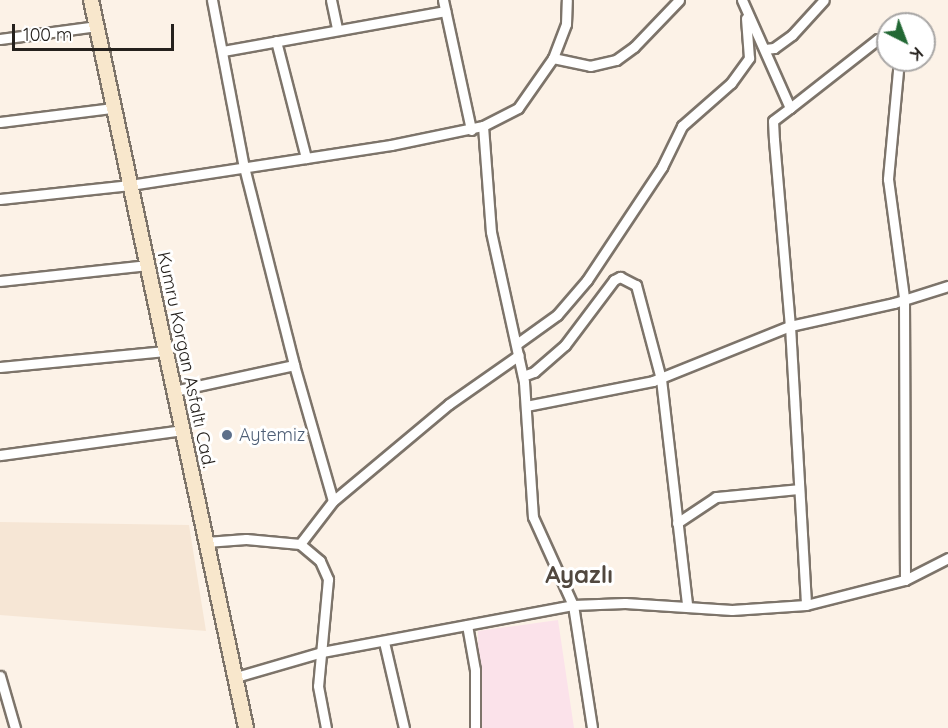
<!DOCTYPE html>
<meta charset="utf-8">
<style>
body{margin:0}
#map{position:relative;width:948px;height:728px;overflow:hidden;background:#fcf2e7;font-family:Quicksand,sans-serif}
div>[style]{position:absolute}
.built>*{inset:0;background:#f6e6d5}
.education>*{inset:0;background:#fbe2ea}
.roads{filter:drop-shadow(2px 0 #7d746a) drop-shadow(-2px 0 #7d746a) drop-shadow(0 2px #7d746a) drop-shadow(0 -2px #7d746a)}
.minor>*{height:9px;margin:-4.5px;padding:0 4.5px;transform-origin:4.5px;border-radius:4.5px;background:#fff}
.secondary>*{height:14px;margin:-7px;padding:0 7px;transform-origin:7px;border-radius:7px;background:#f8e7cc}
.dots>*{width:16px;height:16px;translate:-50% -50%;box-sizing:border-box;border:3px solid #fff;border-radius:50%}
span{translate:-50% -50%;white-space:nowrap;text-align:center;line-height:1.15;-webkit-text-stroke:6px #fff;paint-order:stroke}
.street-label{font-size:18px;color:#25211d}
.service-label{font-size:18px;color:#4e5e75}
.left{translate:0 -50%;text-align:left}
.district-label{font-size:24px;color:#51483f;font-weight:700}
.north{position:absolute;left:876px;top:12px;width:60px;height:60px;box-sizing:border-box;background:#fff;border:2px solid #a8a6a5;border-radius:50%;rotate:138deg;font-size:16px;font-weight:700;line-height:24px;text-align:center;color:#25211d}
.north::after{content:'';display:block;margin:auto;width:21px;height:27px;background:#226834;clip-path:polygon(50% 0,100% 100%,50% 72%,0 100%)}
.scale{position:absolute;left:12px;top:24px;width:162px;height:27px;box-sizing:border-box;border:3px solid #25211d;border-top:0;padding-left:8px;font-size:18px;line-height:21px;white-space:nowrap;color:#25211d;-webkit-text-stroke:4px #fff;paint-order:stroke}
</style>
<div id="map">
<div class="built">
<div style="clip-path:polygon(0 522px,189px 525px,206px 631px,0 615px)"></div>
</div>
<div class="education">
<div style="clip-path:polygon(558px 620px,574px 728px,479px 728px,478px 631px)"></div>
</div>
<div class="roads">
<div class="minor">
<div style="left:212px;top:0;width:170px;rotate:79.2deg"></div>
<div style="left:244px;top:167px;width:204px;rotate:75.8deg"></div>
<div style="left:294px;top:365px;width:141px;rotate:74deg"></div>
<div style="left:333px;top:501px;width:54px;rotate:127.5deg"></div>
<div style="left:331px;top:0;width:30px;rotate:78deg"></div>
<div style="left:443px;top:0;width:133px;rotate:77.8deg"></div>
<div style="left:742px;top:0;width:118px;rotate:66deg"></div>
<div style="left:790px;top:108px;width:21px;rotate:143deg"></div>
<div style="left:773px;top:121px;width:19px;rotate:87deg"></div>
<div style="left:774px;top:140px;width:187px;rotate:85.1deg"></div>
<div style="left:790px;top:326px;width:279px;rotate:86.7deg"></div>
<div style="left:0;top:39px;width:98px;rotate:-7.6deg"></div>
<div style="left:276px;top:41px;width:121px;rotate:75.6deg"></div>
<div style="left:765px;top:49px;width:9px;rotate:-6deg"></div>
<div style="left:774px;top:48px;width:22px;rotate:-36deg"></div>
<div style="left:792px;top:35px;width:47px;rotate:-47.6deg"></div>
<div style="left:223px;top:51px;width:226px;rotate:-10.2deg"></div>
<div style="left:553px;top:58px;width:38px;rotate:12deg"></div>
<div style="left:590px;top:66px;width:27px;rotate:-13deg"></div>
<div style="left:616px;top:60px;width:22px;rotate:-36deg"></div>
<div style="left:634px;top:47px;width:65px;rotate:-46.2deg"></div>
<div style="left:899px;top:60px;width:120px;rotate:95.3deg"></div>
<div style="left:888px;top:179px;width:120px;rotate:82.3deg"></div>
<div style="left:904px;top:298px;width:282px;rotate:89.8deg"></div>
<div style="left:790px;top:108px;width:112px;rotate:-38.1deg"></div>
<div style="left:878px;top:39px;width:10px;rotate:17deg"></div>
<div style="left:0;top:122px;width:114px;rotate:-7.1deg"></div>
<div style="left:483px;top:126px;width:106px;rotate:85.7deg"></div>
<div style="left:491px;top:232px;width:154px;rotate:77.6deg"></div>
<div style="left:524px;top:382px;width:135px;rotate:86.2deg"></div>
<div style="left:533px;top:517px;width:97px;rotate:65.6deg"></div>
<div style="left:573px;top:605px;width:124px;rotate:81.2deg"></div>
<div style="left:0;top:199px;width:131px;rotate:-6.1deg"></div>
<div style="left:130px;top:185px;width:264px;rotate:-8.7deg"></div>
<div style="left:391px;top:145px;width:94px;rotate:-11.7deg"></div>
<div style="left:483px;top:126px;width:39px;rotate:-27deg"></div>
<div style="left:518px;top:108px;width:61px;rotate:-55deg"></div>
<div style="left:553px;top:58px;width:36px;rotate:-69deg"></div>
<div style="left:566px;top:24px;width:24px;rotate:-88deg"></div>
<div style="left:0;top:281px;width:149px;rotate:-6.2deg"></div>
<div style="left:518px;top:343px;width:48px;rotate:-35.7deg"></div>
<div style="left:557px;top:315px;width:46px;rotate:-49.4deg"></div>
<div style="left:587px;top:280px;width:136px;rotate:-56.4deg"></div>
<div style="left:662px;top:167px;width:46px;rotate:-64deg"></div>
<div style="left:682px;top:126px;width:65px;rotate:-41.3deg"></div>
<div style="left:731px;top:83px;width:31px;rotate:-54deg"></div>
<div style="left:749px;top:58px;width:40px;rotate:-94.3deg"></div>
<div style="left:0;top:367px;width:166px;rotate:-5.5deg"></div>
<div style="left:523px;top:376px;width:12px;rotate:-20deg"></div>
<div style="left:534px;top:372px;width:41px;rotate:-41.1deg"></div>
<div style="left:565px;top:345px;width:81px;rotate:-53deg"></div>
<div style="left:614px;top:280px;width:7px;rotate:-27deg"></div>
<div style="left:620px;top:277px;width:18px;rotate:27deg"></div>
<div style="left:636px;top:285px;width:97px;rotate:75.1deg"></div>
<div style="left:661px;top:379px;width:227px;rotate:83.4deg"></div>
<div style="left:174px;top:391px;width:123px;rotate:-12.2deg"></div>
<div style="left:526px;top:406px;width:129px;rotate:-11.1deg"></div>
<div style="left:653px;top:381px;width:148px;rotate:-21.9deg"></div>
<div style="left:790px;top:326px;width:107px;rotate:-12.5deg"></div>
<div style="left:894px;top:303px;width:57px;rotate:-17.5deg"></div>
<div style="left:0;top:455px;width:184px;rotate:-7.8deg"></div>
<div style="left:333px;top:501px;width:151px;rotate:-39.9deg"></div>
<div style="left:449px;top:404px;width:85px;rotate:-35deg"></div>
<div style="left:677px;top:523px;width:47px;rotate:-33.7deg"></div>
<div style="left:716px;top:497px;width:83px;rotate:-5.5deg"></div>
<div style="left:206px;top:542px;width:40px;rotate:-4.3deg"></div>
<div style="left:246px;top:539px;width:54px;rotate:5.3deg"></div>
<div style="left:300px;top:544px;width:26px;rotate:40deg"></div>
<div style="left:320px;top:561px;width:20px;rotate:66deg"></div>
<div style="left:328px;top:579px;width:107px;rotate:95.3deg"></div>
<div style="left:318px;top:686px;width:43px;rotate:79.2deg"></div>
<div style="left:467px;top:625px;width:46px;rotate:79.9deg"></div>
<div style="left:475px;top:670px;width:58px;rotate:90deg"></div>
<div style="left:384px;top:642px;width:88px;rotate:76.9deg"></div>
<div style="left:0;top:676px;width:54px;rotate:73.9deg"></div>
<div style="left:236px;top:677px;width:90px;rotate:-16.2deg"></div>
<div style="left:322px;top:652px;width:255px;rotate:-10.6deg"></div>
<div style="left:573px;top:605px;width:52px;rotate:-2.2deg"></div>
<div style="left:625px;top:603px;width:107px;rotate:3.7deg"></div>
<div style="left:732px;top:610px;width:74px;rotate:-3.9deg"></div>
<div style="left:806px;top:605px;width:102px;rotate:-14.2deg"></div>
<div style="left:905px;top:580px;width:48px;rotate:-27.1deg"></div>
</div>
<div class="secondary">
<div style="left:91px;top:0;width:744px;rotate:77.98deg"></div>
</div>
</div>
<div class="dots">
<div style="left:227px;top:435px;background:#5c6f8a"></div>
</div>
<div class="street-label">
<span style="left:186px;top:360px;rotate:78deg">Kumru Korgan Asfaltı Cad.</span>
</div>
<div class="service-label">
<span class="left" style="left:239px;top:435px">Aytemiz</span>
</div>
<div class="district-label">
<span style="left:579px;top:575px">Ayazlı</span>
</div>
<div class="north">K</div>
<div class="scale">100 m</div>
</div>
